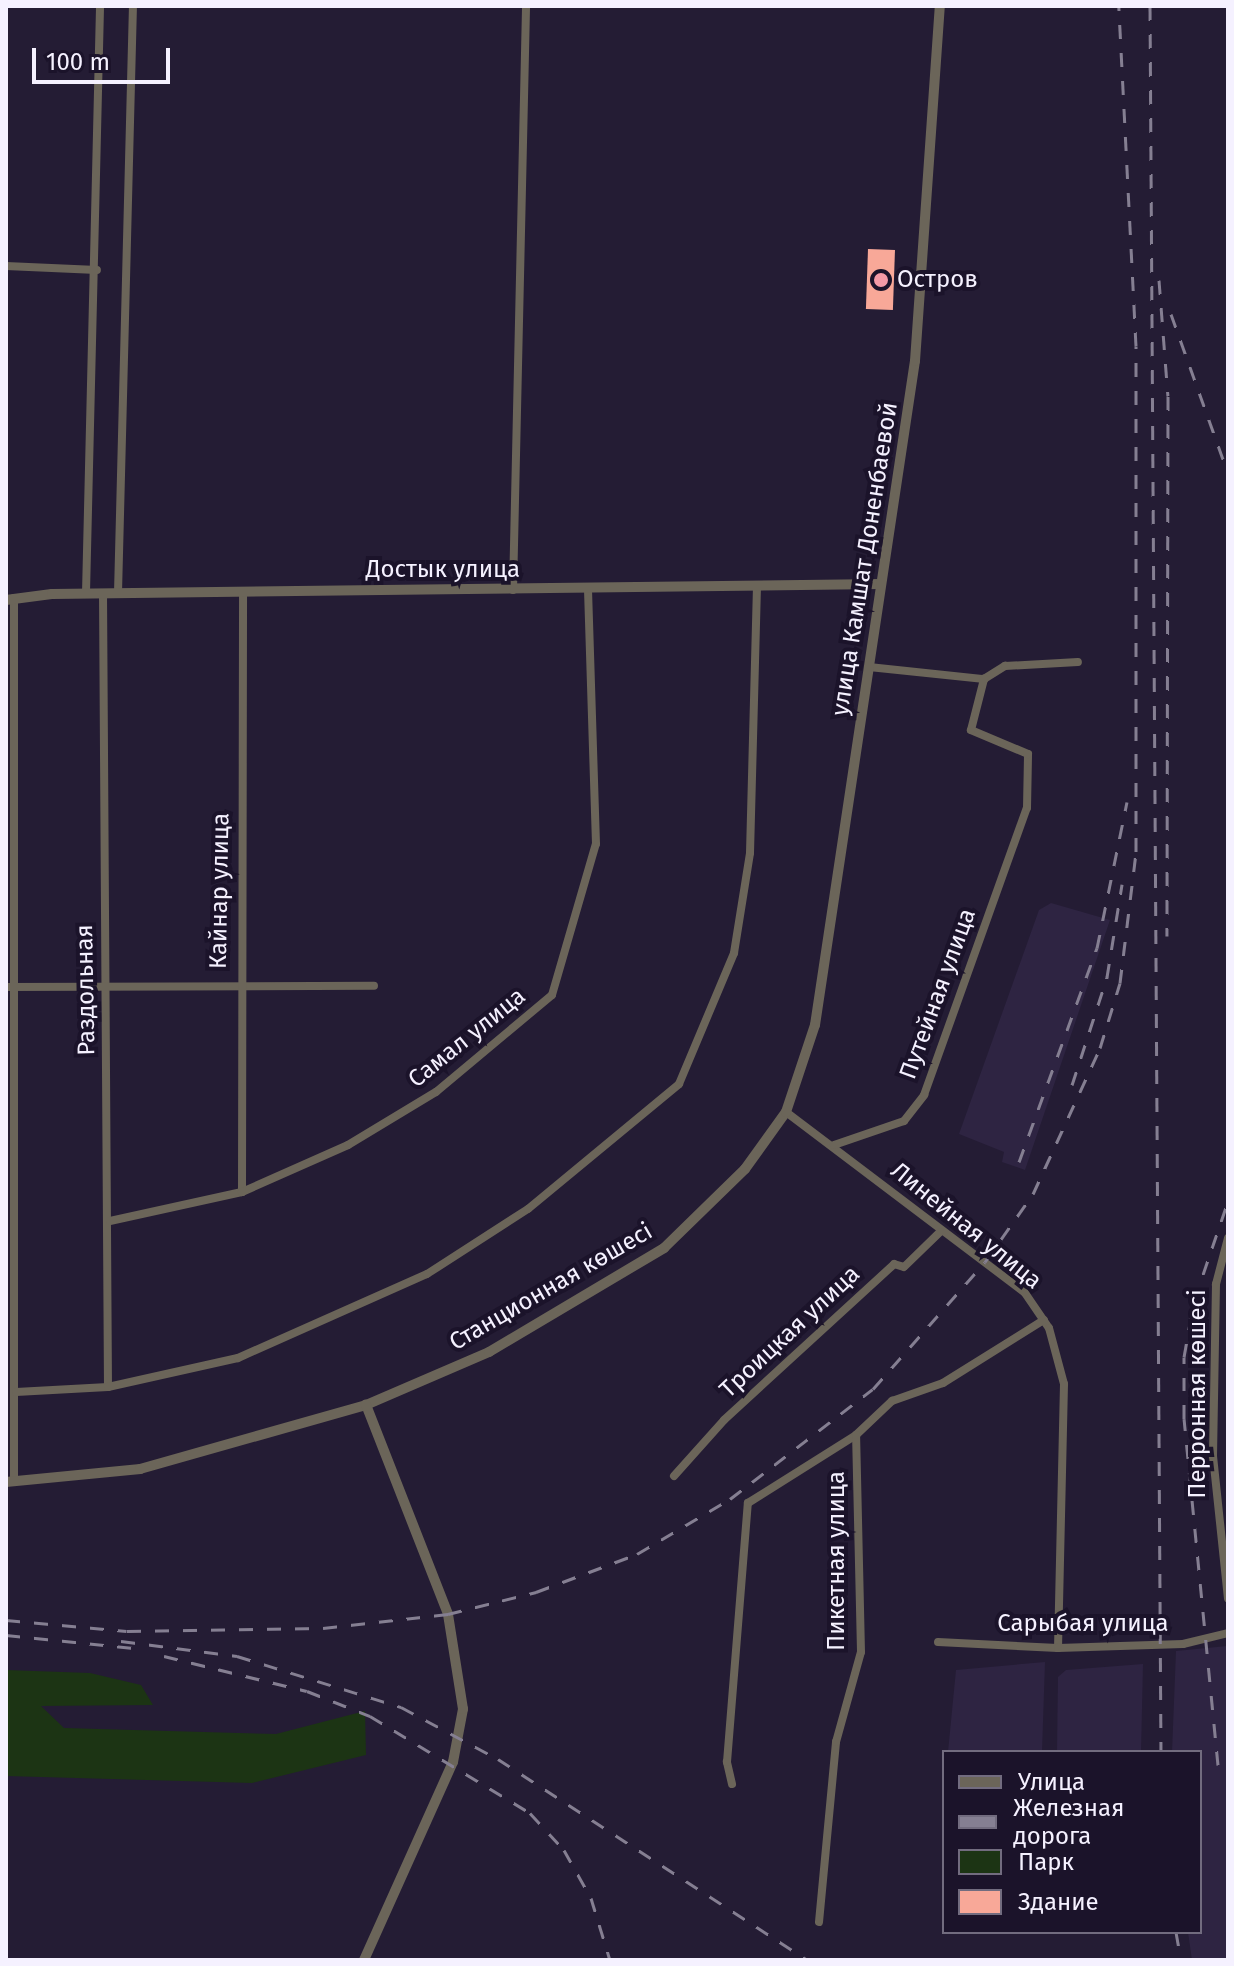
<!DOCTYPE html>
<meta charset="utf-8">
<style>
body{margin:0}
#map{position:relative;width:1234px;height:1966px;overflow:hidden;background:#241c34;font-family:"Fira Sans",sans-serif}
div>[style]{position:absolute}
.built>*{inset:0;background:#2e2442}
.green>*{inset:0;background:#1c3414}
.building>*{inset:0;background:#f8a898;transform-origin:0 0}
.minor>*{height:8px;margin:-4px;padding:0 4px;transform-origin:4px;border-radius:4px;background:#6b6559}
.tertiary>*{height:10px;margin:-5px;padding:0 5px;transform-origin:5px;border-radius:5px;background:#6b6559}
.rail>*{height:3px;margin-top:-1.5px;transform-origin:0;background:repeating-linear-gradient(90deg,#857f92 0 14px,transparent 0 28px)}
.dots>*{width:22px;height:22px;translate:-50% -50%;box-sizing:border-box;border:4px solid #1b132a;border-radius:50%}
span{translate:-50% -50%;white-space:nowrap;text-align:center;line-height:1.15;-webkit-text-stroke:8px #1b132a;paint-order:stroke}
.poi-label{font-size:24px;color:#f5f1ff}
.left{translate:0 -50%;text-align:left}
.street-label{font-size:24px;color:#f5f1ff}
.frame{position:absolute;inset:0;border:8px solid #f5f1ff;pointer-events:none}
.legend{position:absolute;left:942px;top:1750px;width:260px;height:184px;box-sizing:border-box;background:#1b132a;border:2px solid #726c7f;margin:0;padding:10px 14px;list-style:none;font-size:24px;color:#f5f1ff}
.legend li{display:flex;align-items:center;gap:16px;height:40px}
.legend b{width:40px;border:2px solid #726c7f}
.scale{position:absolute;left:32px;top:48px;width:138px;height:36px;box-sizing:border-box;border:4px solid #f5f1ff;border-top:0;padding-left:10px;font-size:24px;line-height:28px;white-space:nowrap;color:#f5f1ff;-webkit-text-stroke:6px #1b132a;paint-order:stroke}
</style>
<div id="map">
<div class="built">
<div style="clip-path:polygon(1051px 903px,1110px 920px,1025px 1170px,1002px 1162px,1004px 1152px,959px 1134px,1039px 910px)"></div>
<div style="clip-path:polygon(1227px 1646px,1228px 1960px,1192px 1960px,1188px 1932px,1200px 1932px,1200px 1752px,1172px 1752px,1176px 1651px)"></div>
<div style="clip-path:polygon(1045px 1662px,1042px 1752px,948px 1752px,956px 1670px)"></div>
<div style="clip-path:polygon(1143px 1664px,1141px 1752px,1057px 1752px,1058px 1677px,1066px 1670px)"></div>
</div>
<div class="green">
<div style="clip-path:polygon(6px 1670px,90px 1673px,141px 1685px,153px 1705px,41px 1706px,64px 1728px,276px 1734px,365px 1711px,366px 1755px,252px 1783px,6px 1776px)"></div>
</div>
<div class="building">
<div style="left:868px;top:249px;width:27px;height:60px;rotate:2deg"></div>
</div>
<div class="minor">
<div style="left:6px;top:266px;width:91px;rotate:2.5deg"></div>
<div style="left:513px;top:590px;width:584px;rotate:-88.72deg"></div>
<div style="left:86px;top:593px;width:587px;rotate:-88.63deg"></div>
<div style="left:103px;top:593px;width:794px;rotate:89.64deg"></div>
<div style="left:118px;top:593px;width:587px;rotate:-88.54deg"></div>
<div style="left:14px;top:598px;width:884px;rotate:90deg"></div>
<div style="left:869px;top:667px;width:116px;rotate:6deg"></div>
<div style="left:984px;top:679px;width:25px;rotate:-32deg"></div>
<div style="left:1005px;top:666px;width:73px;rotate:-3.1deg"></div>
<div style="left:6px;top:987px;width:368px;rotate:-0.2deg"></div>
<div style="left:786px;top:1112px;width:300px;rotate:37.1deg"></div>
<div style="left:1025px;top:1293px;width:42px;rotate:55.6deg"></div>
<div style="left:1049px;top:1328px;width:58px;rotate:75deg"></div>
<div style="left:1064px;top:1384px;width:264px;rotate:91.3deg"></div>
<div style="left:834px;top:1145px;width:74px;rotate:-18.9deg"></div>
<div style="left:904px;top:1121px;width:33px;rotate:-52deg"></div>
<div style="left:924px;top:1095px;width:305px;rotate:-70.3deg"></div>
<div style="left:1027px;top:808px;width:54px;rotate:-88.9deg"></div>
<div style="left:1028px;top:754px;width:62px;rotate:-157.2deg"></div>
<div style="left:971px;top:730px;width:53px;rotate:-75.7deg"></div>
<div style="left:242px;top:1192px;width:600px;rotate:-89.9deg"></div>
<div style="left:110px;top:1221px;width:135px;rotate:-12.4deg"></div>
<div style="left:242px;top:1192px;width:116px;rotate:-23.9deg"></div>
<div style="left:348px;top:1145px;width:103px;rotate:-31.1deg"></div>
<div style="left:436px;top:1092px;width:151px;rotate:-39.9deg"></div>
<div style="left:552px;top:995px;width:157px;rotate:-73.8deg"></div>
<div style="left:596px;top:844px;width:256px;rotate:-91.8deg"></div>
<div style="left:1228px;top:1238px;width:48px;rotate:104.6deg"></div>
<div style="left:1216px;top:1284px;width:172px;rotate:91deg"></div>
<div style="left:1213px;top:1456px;width:143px;rotate:84deg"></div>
<div style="left:16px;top:1392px;width:92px;rotate:-3.1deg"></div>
<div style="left:108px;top:1387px;width:133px;rotate:-12.6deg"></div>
<div style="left:238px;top:1358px;width:207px;rotate:-24deg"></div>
<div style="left:427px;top:1274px;width:120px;rotate:-32.8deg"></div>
<div style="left:528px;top:1209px;width:196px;rotate:-39.6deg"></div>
<div style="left:679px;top:1084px;width:142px;rotate:-67.2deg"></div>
<div style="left:734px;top:953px;width:101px;rotate:-80.9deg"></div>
<div style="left:750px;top:853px;width:267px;rotate:-88.5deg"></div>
<div style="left:674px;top:1476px;width:75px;rotate:-48.2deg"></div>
<div style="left:724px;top:1420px;width:231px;rotate:-42.5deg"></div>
<div style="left:894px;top:1264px;width:10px;rotate:17deg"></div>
<div style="left:904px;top:1267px;width:50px;rotate:-44.2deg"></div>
<div style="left:938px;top:1642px;width:120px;rotate:2.9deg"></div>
<div style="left:1058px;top:1648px;width:125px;rotate:-1.8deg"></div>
<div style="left:1183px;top:1644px;width:46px;rotate:-13.7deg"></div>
<div style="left:732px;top:1784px;width:23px;rotate:-103deg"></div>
<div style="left:727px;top:1762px;width:260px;rotate:-85.4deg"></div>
<div style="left:748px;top:1503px;width:128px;rotate:-32.2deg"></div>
<div style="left:856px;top:1435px;width:50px;rotate:-43.4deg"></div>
<div style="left:892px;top:1401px;width:54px;rotate:-19.4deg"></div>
<div style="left:943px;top:1383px;width:119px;rotate:-32deg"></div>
<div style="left:819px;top:1922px;width:181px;rotate:-84.6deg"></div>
<div style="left:836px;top:1742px;width:93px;rotate:-74.5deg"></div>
<div style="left:861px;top:1652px;width:217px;rotate:-91.3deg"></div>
</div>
<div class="tertiary">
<div style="left:6px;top:600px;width:46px;rotate:-7.4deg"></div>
<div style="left:52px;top:594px;width:829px;rotate:-0.69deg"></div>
<div style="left:6px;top:1482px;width:135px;rotate:-5.5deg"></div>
<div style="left:140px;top:1469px;width:235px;rotate:-15.8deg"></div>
<div style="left:366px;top:1405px;width:134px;rotate:-23.3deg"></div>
<div style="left:489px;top:1352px;width:204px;rotate:-30.7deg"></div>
<div style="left:664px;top:1248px;width:113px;rotate:-44.3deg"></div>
<div style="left:745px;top:1169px;width:70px;rotate:-54.3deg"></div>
<div style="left:786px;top:1112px;width:92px;rotate:-71.6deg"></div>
<div style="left:815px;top:1025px;width:671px;rotate:-81.44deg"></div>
<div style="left:915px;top:361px;width:356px;rotate:-86deg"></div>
<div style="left:364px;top:1960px;width:217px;rotate:-65.8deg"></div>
<div style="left:453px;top:1762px;width:54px;rotate:-79.3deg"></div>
<div style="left:463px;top:1709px;width:96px;rotate:-99deg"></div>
<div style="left:448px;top:1614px;width:225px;rotate:-111.4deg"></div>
</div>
<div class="rail">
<div style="left:1150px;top:6px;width:1746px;rotate:89.64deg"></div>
<div style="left:1159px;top:280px;width:116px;rotate:85.6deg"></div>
<div style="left:1168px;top:396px;width:540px;rotate:90.11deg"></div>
<div style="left:1171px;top:314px;width:169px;rotate:70.3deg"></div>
<div style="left:1072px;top:1085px;width:114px;rotate:-72deg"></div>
<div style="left:1107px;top:977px;width:94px;rotate:-80.8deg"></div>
<div style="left:1019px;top:1162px;width:228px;rotate:-70deg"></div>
<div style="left:1097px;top:948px;width:149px;rotate:-78.4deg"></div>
<div style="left:6px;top:1620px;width:121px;rotate:5.2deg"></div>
<div style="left:127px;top:1631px;width:196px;rotate:-0.9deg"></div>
<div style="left:323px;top:1628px;width:126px;rotate:-6.4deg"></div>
<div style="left:448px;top:1614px;width:91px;rotate:-14deg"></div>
<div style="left:536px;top:1592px;width:108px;rotate:-20.6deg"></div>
<div style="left:637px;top:1554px;width:108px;rotate:-30.6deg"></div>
<div style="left:730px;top:1499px;width:180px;rotate:-37.6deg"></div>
<div style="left:873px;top:1389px;width:169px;rotate:-48.6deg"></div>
<div style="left:985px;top:1262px;width:83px;rotate:-54.8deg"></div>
<div style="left:1033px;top:1194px;width:161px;rotate:-65.3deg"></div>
<div style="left:1100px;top:1048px;width:68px;rotate:-72.9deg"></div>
<div style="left:1120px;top:983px;width:132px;rotate:-83deg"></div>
<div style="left:1136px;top:852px;width:506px;rotate:-90deg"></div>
<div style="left:1136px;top:346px;width:340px;rotate:-92.9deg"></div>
<div style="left:6px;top:1635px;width:128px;rotate:5.8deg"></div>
<div style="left:121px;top:1641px;width:117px;rotate:7.4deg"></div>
<div style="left:237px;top:1656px;width:172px;rotate:17.3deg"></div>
<div style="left:401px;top:1707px;width:110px;rotate:28.2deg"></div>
<div style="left:498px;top:1759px;width:369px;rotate:33deg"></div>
<div style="left:164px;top:1656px;width:147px;rotate:13.8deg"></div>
<div style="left:307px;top:1691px;width:68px;rotate:21.6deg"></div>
<div style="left:370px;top:1716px;width:187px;rotate:31.2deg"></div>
<div style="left:530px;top:1813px;width:50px;rotate:47.4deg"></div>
<div style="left:564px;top:1850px;width:55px;rotate:60.6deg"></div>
<div style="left:591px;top:1898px;width:65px;rotate:73deg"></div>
<div style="left:1218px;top:1765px;width:348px;rotate:-95.6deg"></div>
<div style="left:1184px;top:1419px;width:62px;rotate:-90deg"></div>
<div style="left:1184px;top:1357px;width:57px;rotate:-79.9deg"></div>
<div style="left:1194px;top:1301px;width:106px;rotate:-71.2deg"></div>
<div style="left:1176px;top:1932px;width:28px;rotate:80deg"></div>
</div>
<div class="dots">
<div style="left:881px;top:280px;background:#f49aa6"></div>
</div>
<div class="poi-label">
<span class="left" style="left:897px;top:280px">Остров</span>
</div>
<div class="street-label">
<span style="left:865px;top:559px;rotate:-81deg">улица Камшат Доненбаевой</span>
<span style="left:443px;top:570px">Достык улица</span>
<span style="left:220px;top:891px;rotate:-89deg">Кайнар улица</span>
<span style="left:86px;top:990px;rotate:-91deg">Раздольная</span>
<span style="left:938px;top:994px;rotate:-70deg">Путейная улица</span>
<span style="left:467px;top:1038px;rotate:-39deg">Самал улица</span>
<span style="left:966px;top:1226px;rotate:39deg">Линейная улица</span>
<span style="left:551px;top:1287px;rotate:-30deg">Станционная көшесі</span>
<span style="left:790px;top:1332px;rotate:-43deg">Троицкая улица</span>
<span style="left:1198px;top:1394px;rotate:-90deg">Перронная көшесі</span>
<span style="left:837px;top:1561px;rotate:-90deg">Пикетная улица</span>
<span style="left:1083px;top:1624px">Сарыбая улица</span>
</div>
<div class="frame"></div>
<ul class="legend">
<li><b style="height:10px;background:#6b6559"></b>Улица</li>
<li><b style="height:10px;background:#857f92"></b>Железная дорога</li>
<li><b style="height:22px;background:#1c3414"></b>Парк</li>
<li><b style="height:22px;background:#f8a898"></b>Здание</li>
</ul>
<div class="scale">100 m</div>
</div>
